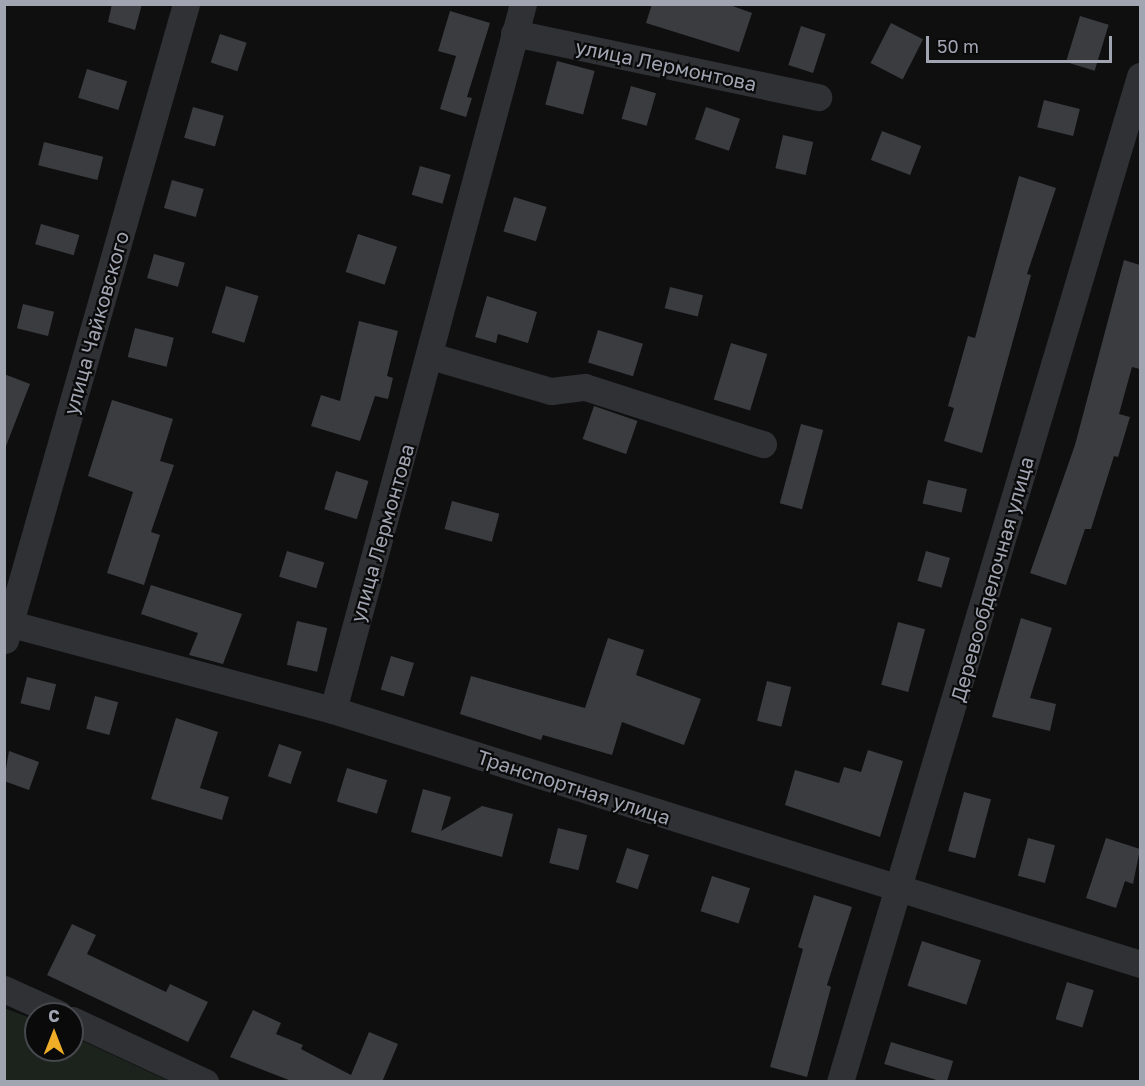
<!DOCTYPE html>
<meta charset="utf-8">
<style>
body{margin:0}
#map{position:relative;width:1145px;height:1086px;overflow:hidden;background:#0f0f10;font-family:"Golos Text",sans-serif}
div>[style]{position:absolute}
.green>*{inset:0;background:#1b231c}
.building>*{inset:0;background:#3b3c40;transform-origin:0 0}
.minor>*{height:27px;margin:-13.5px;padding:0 13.5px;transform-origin:13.5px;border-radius:13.5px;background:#303135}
span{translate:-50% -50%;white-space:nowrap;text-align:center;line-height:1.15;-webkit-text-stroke:4.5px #0a0a0b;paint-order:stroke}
.street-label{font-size:20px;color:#a0a5b1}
.frame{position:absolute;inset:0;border:6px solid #a0a5b1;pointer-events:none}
.north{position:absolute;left:24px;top:1002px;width:60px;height:60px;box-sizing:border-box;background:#0a0a0b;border:2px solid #46484d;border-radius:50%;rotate:0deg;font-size:16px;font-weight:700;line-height:24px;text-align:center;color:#a0a5b1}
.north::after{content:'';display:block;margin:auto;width:21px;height:27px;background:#efad28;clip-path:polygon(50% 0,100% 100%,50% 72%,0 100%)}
.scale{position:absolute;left:926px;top:36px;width:186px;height:27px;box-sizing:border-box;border:3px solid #a0a5b1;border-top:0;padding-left:8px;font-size:18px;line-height:21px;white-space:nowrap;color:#a0a5b1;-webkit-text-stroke:4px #0a0a0b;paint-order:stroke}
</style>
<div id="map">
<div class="green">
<div style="clip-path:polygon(4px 1008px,36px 1020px,36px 1050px,72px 1050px,72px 1036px,169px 1081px,5px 1081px)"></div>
</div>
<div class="building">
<div style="clip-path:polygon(112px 4px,142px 4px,135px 30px,108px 22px)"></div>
<div style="clip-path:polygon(652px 4px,727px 4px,752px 13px,739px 52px,646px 23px)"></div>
<div style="clip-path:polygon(450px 11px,490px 23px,467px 97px,472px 98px,466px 117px,440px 109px,456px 56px,438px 51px)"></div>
<div style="left:1080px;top:16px;width:30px;height:48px;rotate:17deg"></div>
<div style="left:891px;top:23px;width:36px;height:45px;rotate:27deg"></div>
<div style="left:801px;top:26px;width:26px;height:41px;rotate:18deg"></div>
<div style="left:220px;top:34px;width:28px;height:30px;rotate:18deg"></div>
<div style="left:557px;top:61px;width:39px;height:45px;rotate:15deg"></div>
<div style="left:87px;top:69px;width:42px;height:30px;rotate:17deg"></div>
<div style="left:631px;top:86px;width:26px;height:34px;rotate:16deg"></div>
<div style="left:1044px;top:100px;width:37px;height:28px;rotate:14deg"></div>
<div style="left:193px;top:107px;width:32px;height:32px;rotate:16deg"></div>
<div style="left:706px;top:107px;width:36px;height:34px;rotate:19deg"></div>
<div style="left:882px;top:131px;width:42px;height:31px;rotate:21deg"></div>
<div style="left:783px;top:135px;width:31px;height:34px;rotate:13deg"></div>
<div style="left:44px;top:142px;width:61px;height:24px;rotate:14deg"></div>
<div style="left:420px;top:166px;width:32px;height:30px;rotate:16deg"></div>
<div style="clip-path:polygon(1019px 176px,1056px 188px,1027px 274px,1031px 275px,982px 453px,944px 441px,954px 408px,948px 406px,968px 336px,975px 338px)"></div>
<div style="left:172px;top:180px;width:33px;height:29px;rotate:16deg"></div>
<div style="left:514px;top:197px;width:34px;height:36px;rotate:17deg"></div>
<div style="left:41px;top:224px;width:40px;height:21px;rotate:16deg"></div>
<div style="left:358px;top:234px;width:41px;height:40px;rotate:18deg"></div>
<div style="left:154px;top:254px;width:32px;height:25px;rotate:16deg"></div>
<div style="clip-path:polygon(1124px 260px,1140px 265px,1140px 369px,1132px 367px,1119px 414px,1130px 417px,1118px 457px,1114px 456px,1091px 529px,1085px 529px,1066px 585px,1030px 573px,1075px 445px)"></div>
<div style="left:226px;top:286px;width:34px;height:49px;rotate:17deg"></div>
<div style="left:670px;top:287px;width:34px;height:22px;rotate:14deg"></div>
<div style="clip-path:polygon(487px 296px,537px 312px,528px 343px,498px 334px,496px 343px,475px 337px)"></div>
<div style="left:23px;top:304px;width:32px;height:25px;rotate:14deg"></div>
<div style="clip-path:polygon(359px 321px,398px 331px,387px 376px,393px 378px,388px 399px,375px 396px,360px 441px,311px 426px,321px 395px,340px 401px)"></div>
<div style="left:135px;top:328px;width:40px;height:30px;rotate:14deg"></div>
<div style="left:598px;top:330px;width:47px;height:34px;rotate:17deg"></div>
<div style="left:731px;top:343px;width:38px;height:59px;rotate:17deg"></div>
<div style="clip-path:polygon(4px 374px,30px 384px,6px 446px,4px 445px)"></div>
<div style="clip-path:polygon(112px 400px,173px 419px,160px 461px,174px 465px,151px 532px,160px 535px,144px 585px,107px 573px,133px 492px,88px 476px)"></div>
<div style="left:594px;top:406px;width:46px;height:35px;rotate:19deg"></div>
<div style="left:801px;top:424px;width:23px;height:82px;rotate:15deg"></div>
<div style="left:336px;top:471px;width:34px;height:40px;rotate:17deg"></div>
<div style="left:928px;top:480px;width:40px;height:24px;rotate:13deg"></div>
<div style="left:452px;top:501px;width:49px;height:29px;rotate:15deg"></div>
<div style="left:287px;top:551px;width:39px;height:27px;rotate:17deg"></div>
<div style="left:926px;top:551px;width:25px;height:31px;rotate:16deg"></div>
<div style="clip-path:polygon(151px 585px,242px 614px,223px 664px,189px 655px,198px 633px,141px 614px)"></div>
<div style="clip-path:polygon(1021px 618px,1052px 628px,1030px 698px,1056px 704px,1050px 731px,992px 717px)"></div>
<div style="left:297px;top:621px;width:31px;height:45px;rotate:13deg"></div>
<div style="left:898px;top:622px;width:28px;height:65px;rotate:15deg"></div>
<div style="clip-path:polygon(608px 638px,644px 650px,636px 675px,701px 699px,684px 745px,622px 722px,612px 755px,543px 735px,541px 740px,460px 714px,471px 676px,585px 708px)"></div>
<div style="left:391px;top:656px;width:24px;height:35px;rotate:17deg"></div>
<div style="left:27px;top:677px;width:30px;height:27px;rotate:14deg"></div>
<div style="left:767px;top:681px;width:25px;height:41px;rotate:14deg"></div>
<div style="left:95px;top:696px;width:24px;height:34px;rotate:15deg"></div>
<div style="clip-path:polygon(176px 718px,218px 732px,200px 788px,229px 797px,222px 820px,151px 799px)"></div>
<div style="left:279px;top:744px;width:24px;height:34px;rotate:19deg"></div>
<div style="clip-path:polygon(868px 750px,903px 761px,880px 837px,785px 805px,795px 770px,839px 783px,844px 767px,861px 772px)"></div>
<div style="clip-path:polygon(9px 751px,39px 762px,29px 790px,4px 781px)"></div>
<div style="left:347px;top:768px;width:42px;height:35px;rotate:17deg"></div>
<div style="clip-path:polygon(423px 789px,451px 797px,441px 831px,482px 806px,513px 814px,502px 857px,411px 832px)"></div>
<div style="left:964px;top:792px;width:28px;height:61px;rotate:15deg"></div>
<div style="left:558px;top:828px;width:30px;height:36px;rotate:14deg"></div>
<div style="left:1028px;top:838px;width:28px;height:39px;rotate:15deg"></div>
<div style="clip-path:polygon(1106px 838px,1140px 849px,1133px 884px,1125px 881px,1116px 908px,1086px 898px)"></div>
<div style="left:627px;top:848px;width:23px;height:36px;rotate:18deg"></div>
<div style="left:712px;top:876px;width:40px;height:37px;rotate:18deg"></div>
<div style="clip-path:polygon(814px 895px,852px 907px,827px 985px,831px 987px,807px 1077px,770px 1067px,803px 949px,798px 947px)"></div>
<div style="clip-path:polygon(72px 924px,96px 935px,87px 954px,166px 992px,170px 984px,208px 1002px,188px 1042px,47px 975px)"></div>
<div style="left:922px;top:941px;width:62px;height:47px;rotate:18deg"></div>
<div style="left:1067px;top:982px;width:28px;height:39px;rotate:17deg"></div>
<div style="clip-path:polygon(253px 1010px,281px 1023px,276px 1034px,303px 1045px,301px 1049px,351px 1075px,369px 1032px,398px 1044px,382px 1082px,294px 1082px,230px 1057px)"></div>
<div style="left:891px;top:1042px;width:65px;height:23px;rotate:17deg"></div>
</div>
<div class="minor">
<div style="left:514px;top:33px;width:311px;rotate:11.9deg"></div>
<div style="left:431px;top:356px;width:125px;rotate:16.3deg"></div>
<div style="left:551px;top:391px;width:34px;rotate:-7deg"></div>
<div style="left:585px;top:387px;width:187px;rotate:17.8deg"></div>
<div style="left:4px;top:622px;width:341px;rotate:15deg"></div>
<div style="left:333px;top:710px;width:846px;rotate:17.47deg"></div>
<div style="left:5px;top:640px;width:661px;rotate:-74.11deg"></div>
<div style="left:333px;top:710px;width:731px;rotate:-74.94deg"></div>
<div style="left:4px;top:989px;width:60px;rotate:24.4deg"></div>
<div style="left:72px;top:1020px;width:147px;rotate:25deg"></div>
<div style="left:840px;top:1082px;width:1050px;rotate:-73.39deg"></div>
</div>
<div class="street-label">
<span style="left:666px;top:65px;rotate:12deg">улица Лермонтова</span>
<span style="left:96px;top:323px;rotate:-74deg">улица Чайковского</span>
<span style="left:382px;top:533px;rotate:-74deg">улица Лермонтова</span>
<span style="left:992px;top:579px;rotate:-74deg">Деревообделочная улица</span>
<span style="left:574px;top:787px;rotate:18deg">Транспортная улица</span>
</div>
<div class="frame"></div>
<div class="north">С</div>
<div class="scale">50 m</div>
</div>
